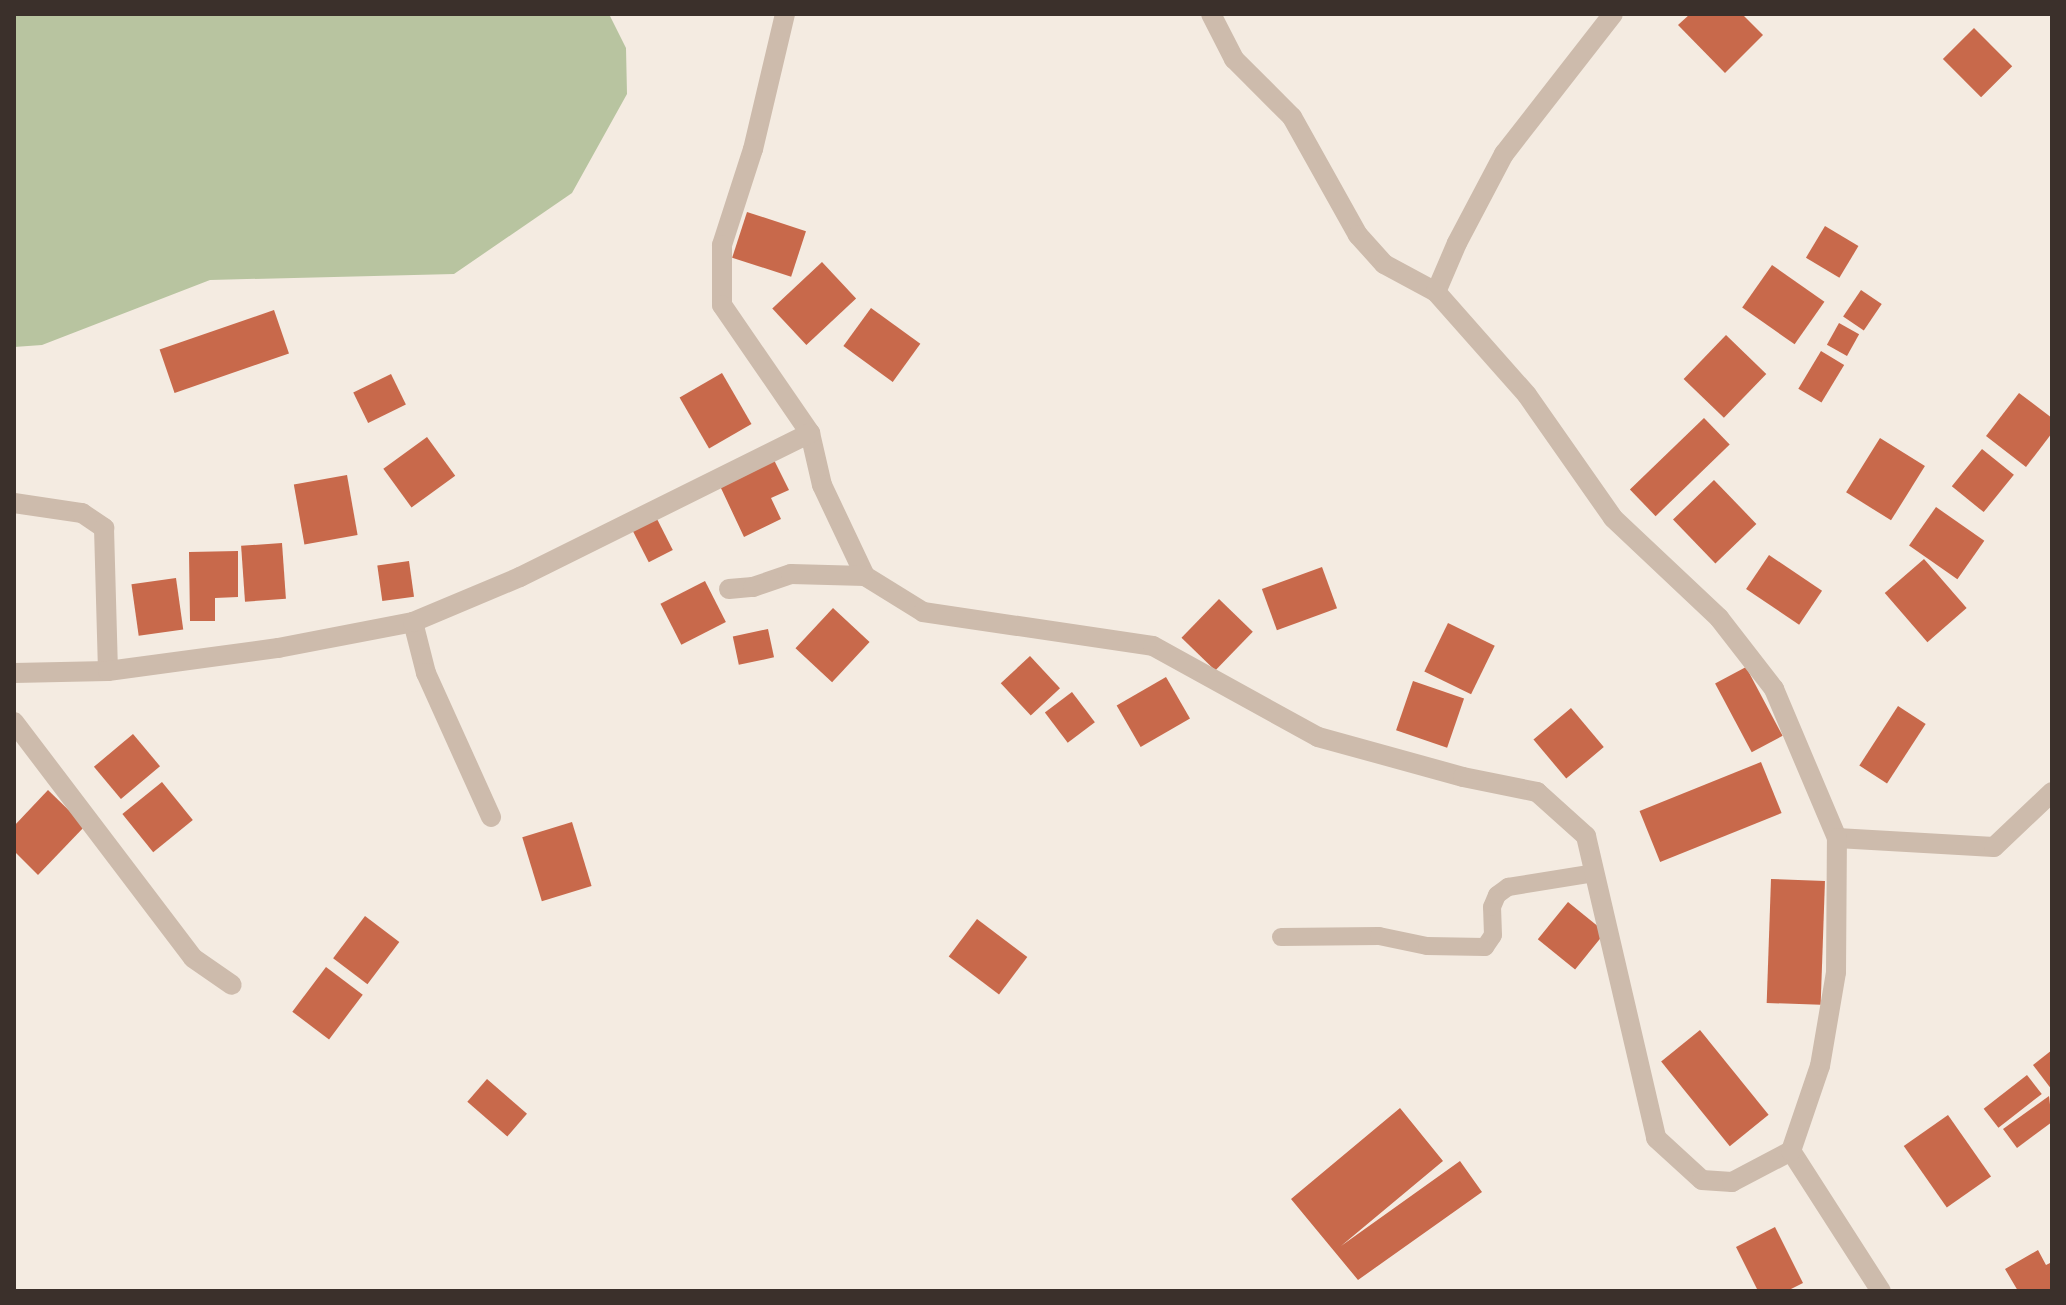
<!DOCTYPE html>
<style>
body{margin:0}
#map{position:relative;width:2066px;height:1305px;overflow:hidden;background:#f4ebe1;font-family:"Sofia Sans Condensed",sans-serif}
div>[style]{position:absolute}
.green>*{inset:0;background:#b8c4a0}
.building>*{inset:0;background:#c8694b;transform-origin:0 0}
.lane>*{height:18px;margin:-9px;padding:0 9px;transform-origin:9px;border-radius:9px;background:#cdbbac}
.street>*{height:20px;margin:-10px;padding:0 10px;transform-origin:10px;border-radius:10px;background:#cdbbac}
span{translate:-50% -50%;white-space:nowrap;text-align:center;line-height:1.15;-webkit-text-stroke:7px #fbf5ee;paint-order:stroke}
.frame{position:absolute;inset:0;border:16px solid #3b302b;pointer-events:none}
</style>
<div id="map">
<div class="green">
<div style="clip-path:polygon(14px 14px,609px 14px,626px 48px,627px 94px,572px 193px,454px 274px,210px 280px,42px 345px,14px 347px)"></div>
</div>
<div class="building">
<div style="clip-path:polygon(1690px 14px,1742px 14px,1763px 35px,1725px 73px,1678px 25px)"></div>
<div style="left:1974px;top:28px;width:54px;height:44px;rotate:45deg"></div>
<div style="left:747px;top:212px;width:62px;height:48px;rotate:18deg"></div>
<div style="left:1825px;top:226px;width:39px;height:37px;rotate:31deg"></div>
<div style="left:822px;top:262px;width:50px;height:68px;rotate:47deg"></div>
<div style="left:1772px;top:265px;width:64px;height:52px;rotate:35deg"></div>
<div style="left:1861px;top:290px;width:25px;height:32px;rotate:34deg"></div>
<div style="left:871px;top:308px;width:61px;height:47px;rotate:36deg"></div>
<div style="left:274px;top:310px;width:46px;height:121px;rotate:71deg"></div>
<div style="left:1839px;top:323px;width:23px;height:25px;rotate:29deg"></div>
<div style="left:1726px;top:335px;width:56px;height:61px;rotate:44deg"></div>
<div style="left:1821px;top:351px;width:27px;height:44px;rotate:31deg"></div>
<div style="left:722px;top:373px;width:59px;height:49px;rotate:60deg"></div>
<div style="left:391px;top:374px;width:34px;height:42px;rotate:64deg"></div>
<div style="clip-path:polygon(2019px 393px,2052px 418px,2052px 433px,2026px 467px,1986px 436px)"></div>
<div style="left:1704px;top:418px;width:37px;height:103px;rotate:46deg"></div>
<div style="left:427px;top:437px;width:48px;height:54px;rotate:54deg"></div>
<div style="left:1880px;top:438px;width:53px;height:64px;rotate:32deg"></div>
<div style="left:1982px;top:449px;width:41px;height:48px;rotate:39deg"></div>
<div style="clip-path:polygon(774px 460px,789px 490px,771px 498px,781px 519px,744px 537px,720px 486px)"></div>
<div style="left:347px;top:475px;width:61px;height:54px;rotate:80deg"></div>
<div style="left:1714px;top:480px;width:61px;height:57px;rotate:46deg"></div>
<div style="left:1936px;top:507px;width:59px;height:47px;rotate:35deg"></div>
<div style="left:656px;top:517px;width:37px;height:27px;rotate:63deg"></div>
<div style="left:282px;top:543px;width:56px;height:41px;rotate:86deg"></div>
<div style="clip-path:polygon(238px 551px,238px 597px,215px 598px,215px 621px,190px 621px,189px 552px)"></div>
<div style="left:1769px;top:555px;width:64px;height:41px;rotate:34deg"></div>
<div style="left:1924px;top:559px;width:65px;height:52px;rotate:49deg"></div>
<div style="left:409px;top:561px;width:36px;height:32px;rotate:82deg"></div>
<div style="left:1322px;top:567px;width:44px;height:64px;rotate:70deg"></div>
<div style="left:176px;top:578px;width:52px;height:45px;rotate:82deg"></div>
<div style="left:705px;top:581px;width:46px;height:50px;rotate:63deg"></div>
<div style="left:1219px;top:599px;width:47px;height:54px;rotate:44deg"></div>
<div style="left:833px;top:608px;width:50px;height:55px;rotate:43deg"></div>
<div style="left:1448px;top:623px;width:52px;height:54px;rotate:26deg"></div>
<div style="left:768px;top:629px;width:29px;height:36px;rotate:78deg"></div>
<div style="left:1030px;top:656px;width:44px;height:40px;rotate:47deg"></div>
<div style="left:1746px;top:667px;width:78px;height:35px;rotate:62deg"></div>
<div style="left:1166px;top:677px;width:48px;height:57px;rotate:60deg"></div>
<div style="left:1413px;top:681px;width:54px;height:52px;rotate:19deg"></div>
<div style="left:1072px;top:692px;width:38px;height:34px;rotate:53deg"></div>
<div style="left:1898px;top:706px;width:33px;height:71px;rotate:33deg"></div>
<div style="left:1571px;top:708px;width:51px;height:49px;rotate:50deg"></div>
<div style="left:133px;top:734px;width:42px;height:51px;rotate:50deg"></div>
<div style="left:1761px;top:762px;width:55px;height:131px;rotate:68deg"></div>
<div style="left:162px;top:782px;width:49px;height:51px;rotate:51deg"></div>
<div style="clip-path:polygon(48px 790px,85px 826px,38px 875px,14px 851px,14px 826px)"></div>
<div style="left:572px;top:822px;width:67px;height:52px;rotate:73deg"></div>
<div style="left:1771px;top:879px;width:54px;height:124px;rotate:2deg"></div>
<div style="left:1568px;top:902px;width:48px;height:48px;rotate:39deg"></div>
<div style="left:365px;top:916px;width:43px;height:53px;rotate:37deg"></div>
<div style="left:977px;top:919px;width:63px;height:47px;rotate:37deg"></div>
<div style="left:326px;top:967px;width:46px;height:56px;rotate:37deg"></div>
<div style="left:1700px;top:1030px;width:109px;height:50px;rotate:51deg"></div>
<div style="clip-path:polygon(2052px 1050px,2052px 1090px,2033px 1065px)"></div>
<div style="left:2027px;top:1075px;width:24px;height:55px;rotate:52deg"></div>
<div style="left:487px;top:1079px;width:53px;height:30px;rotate:41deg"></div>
<div style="clip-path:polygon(2049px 1096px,2052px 1122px,2017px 1148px,2003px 1129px)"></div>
<div style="clip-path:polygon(1400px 1108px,1443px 1161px,1341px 1246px,1460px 1161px,1482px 1192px,1358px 1280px,1291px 1199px)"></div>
<div style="left:1948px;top:1115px;width:75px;height:54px;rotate:55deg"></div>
<div style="clip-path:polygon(1775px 1227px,1803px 1283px,1787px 1291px,1758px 1291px,1736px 1247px)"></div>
<div style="clip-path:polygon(2038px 1250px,2046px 1265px,2052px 1262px,2052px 1291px,2018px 1291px,2005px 1269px)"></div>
</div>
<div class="lane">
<div style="left:1281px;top:937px;width:98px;rotate:-0.6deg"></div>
<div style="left:1379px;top:936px;width:49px;rotate:11.8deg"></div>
<div style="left:1427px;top:946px;width:58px;rotate:1deg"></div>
<div style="left:1485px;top:947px;width:14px;rotate:-56deg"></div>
<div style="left:1493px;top:935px;width:28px;rotate:-92deg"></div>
<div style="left:1492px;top:907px;width:13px;rotate:-67deg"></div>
<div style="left:1497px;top:895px;width:14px;rotate:-36deg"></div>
<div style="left:1508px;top:887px;width:87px;rotate:-9.2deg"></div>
</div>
<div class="street">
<div style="left:785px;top:14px;width:139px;rotate:103.3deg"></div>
<div style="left:753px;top:149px;width:101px;rotate:107.9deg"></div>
<div style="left:722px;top:245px;width:60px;rotate:90deg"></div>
<div style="left:722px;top:305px;width:155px;rotate:55.5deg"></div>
<div style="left:810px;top:433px;width:53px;rotate:77deg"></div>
<div style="left:822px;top:485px;width:101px;rotate:64.7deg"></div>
<div style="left:865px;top:576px;width:68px;rotate:31.8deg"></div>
<div style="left:923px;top:612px;width:232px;rotate:8.4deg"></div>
<div style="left:1153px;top:646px;width:188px;rotate:28.9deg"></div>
<div style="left:1318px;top:737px;width:150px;rotate:15.4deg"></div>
<div style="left:1463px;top:777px;width:76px;rotate:11.5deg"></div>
<div style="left:1537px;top:792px;width:66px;rotate:41.9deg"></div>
<div style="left:1586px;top:836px;width:310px;rotate:76.9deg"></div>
<div style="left:1656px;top:1138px;width:62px;rotate:42.4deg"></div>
<div style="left:1702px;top:1180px;width:30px;rotate:4deg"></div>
<div style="left:1732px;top:1182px;width:67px;rotate:-27.7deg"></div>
<div style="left:1791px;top:1151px;width:166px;rotate:57.3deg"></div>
<div style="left:1211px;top:14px;width:51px;rotate:62.9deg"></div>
<div style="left:1234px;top:59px;width:82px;rotate:45deg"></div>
<div style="left:1292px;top:117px;width:135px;rotate:60.8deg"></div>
<div style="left:1358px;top:235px;width:39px;rotate:48deg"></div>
<div style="left:1384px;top:264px;width:59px;rotate:28.3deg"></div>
<div style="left:1436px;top:292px;width:137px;rotate:48.5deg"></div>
<div style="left:1527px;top:395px;width:150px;rotate:55deg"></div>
<div style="left:1613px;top:518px;width:146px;rotate:43.3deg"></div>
<div style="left:1719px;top:618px;width:90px;rotate:52.2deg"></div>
<div style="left:1774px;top:689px;width:162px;rotate:67.1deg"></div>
<div style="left:1837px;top:838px;width:157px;rotate:3.3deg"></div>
<div style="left:1994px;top:847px;width:80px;rotate:-43.5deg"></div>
<div style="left:1436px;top:292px;width:53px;rotate:-66.8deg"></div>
<div style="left:1457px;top:243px;width:101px;rotate:-62.2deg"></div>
<div style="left:1504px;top:154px;width:177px;rotate:-52.1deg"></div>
<div style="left:14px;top:503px;width:69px;rotate:8.4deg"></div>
<div style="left:82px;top:513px;width:27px;rotate:34deg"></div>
<div style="left:104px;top:528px;width:143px;rotate:88.4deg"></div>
<div style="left:729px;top:589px;width:24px;rotate:-5deg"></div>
<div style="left:753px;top:587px;width:40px;rotate:-18.9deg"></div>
<div style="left:791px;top:574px;width:74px;rotate:1.5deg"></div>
<div style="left:413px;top:622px;width:53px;rotate:75.7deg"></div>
<div style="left:426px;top:673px;width:158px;rotate:65.7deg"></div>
<div style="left:14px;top:673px;width:94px;rotate:-1.2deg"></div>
<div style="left:108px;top:671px;width:172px;rotate:-7.7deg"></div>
<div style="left:278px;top:648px;width:137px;rotate:-10.9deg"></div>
<div style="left:413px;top:622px;width:116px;rotate:-22.8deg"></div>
<div style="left:520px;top:577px;width:324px;rotate:-26.4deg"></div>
<div style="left:14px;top:722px;width:296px;rotate:52.8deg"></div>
<div style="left:193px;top:958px;width:47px;rotate:34.7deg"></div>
<div style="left:1791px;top:1151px;width:90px;rotate:-71.2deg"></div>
<div style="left:1820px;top:1066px;width:95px;rotate:-80.3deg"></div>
<div style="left:1836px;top:972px;width:134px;rotate:-89.6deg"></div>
</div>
<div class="frame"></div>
</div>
